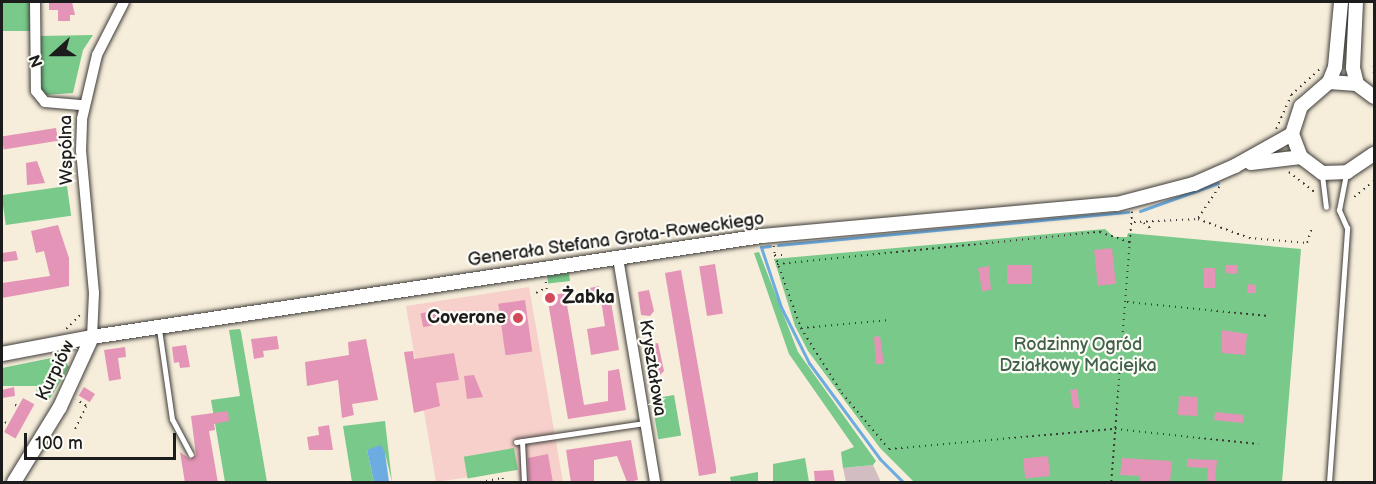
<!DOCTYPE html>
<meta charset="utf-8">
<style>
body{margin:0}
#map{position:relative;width:1376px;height:484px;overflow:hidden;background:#f6edda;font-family:"Balsamiq Sans",sans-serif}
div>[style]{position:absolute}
.built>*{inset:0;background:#f7d0cb}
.industrial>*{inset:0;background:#d2bec2}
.green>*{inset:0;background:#78c98a;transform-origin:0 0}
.water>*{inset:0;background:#6dace0}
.stream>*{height:3px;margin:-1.5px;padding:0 1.5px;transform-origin:1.5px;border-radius:1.5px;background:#6dace0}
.building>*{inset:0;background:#e494b6;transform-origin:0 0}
.path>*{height:1.5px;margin-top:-0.75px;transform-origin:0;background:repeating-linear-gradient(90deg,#3d3b38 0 1.5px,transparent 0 6px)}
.roads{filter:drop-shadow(0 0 2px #3d3b38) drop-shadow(0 0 2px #3d3b38)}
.service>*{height:5px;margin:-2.5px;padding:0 2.5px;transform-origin:2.5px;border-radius:2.5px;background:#fff}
.minor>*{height:10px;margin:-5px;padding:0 5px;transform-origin:5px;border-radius:5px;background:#fff}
.tertiary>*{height:14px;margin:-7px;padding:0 7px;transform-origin:7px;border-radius:7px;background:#fff}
.dots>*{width:16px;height:16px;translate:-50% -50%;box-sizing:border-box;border:3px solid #fdfcf7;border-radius:50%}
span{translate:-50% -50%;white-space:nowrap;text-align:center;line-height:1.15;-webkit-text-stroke:4.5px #fdfcf7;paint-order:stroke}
.street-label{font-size:18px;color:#1c1c1c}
.poi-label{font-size:18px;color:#1c1c1c;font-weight:700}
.left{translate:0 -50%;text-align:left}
.right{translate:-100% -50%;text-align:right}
.park-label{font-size:18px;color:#416148}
.frame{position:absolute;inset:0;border:3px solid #1c1c1c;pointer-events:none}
.north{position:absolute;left:24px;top:24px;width:60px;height:60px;-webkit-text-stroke:4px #fdfcf7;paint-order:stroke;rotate:249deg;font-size:16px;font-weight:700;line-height:24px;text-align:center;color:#1c1c1c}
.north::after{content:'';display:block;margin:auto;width:21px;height:27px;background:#1c1c1c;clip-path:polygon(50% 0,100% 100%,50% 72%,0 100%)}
.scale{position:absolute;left:24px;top:433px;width:152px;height:27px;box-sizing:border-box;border:3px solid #1c1c1c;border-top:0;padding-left:8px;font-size:18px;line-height:21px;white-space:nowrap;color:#1c1c1c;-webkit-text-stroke:4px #fdfcf7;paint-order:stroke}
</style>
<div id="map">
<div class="built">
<i style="clip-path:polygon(529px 287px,563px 482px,520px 482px,517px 470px,436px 482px,406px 306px)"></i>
</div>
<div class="industrial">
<i style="clip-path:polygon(873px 465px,881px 482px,846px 482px,843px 468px)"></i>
</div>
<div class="green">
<i style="left:2px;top:2px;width:29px;height:29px"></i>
<i style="clip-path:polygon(93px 35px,83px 50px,73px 93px,45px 95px,41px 91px,39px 36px)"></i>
<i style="left:67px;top:186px;width:30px;height:66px;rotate:82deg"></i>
<i style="clip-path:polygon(1105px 229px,1114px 237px,1127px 237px,1128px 233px,1301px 249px,1282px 482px,914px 482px,880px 448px,808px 351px,795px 326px,774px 259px)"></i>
<i style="clip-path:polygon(759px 252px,798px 352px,876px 461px,873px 465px,843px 468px,841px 452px,854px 447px,789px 354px,754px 253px)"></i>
<i style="left:569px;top:273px;width:8px;height:22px;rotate:83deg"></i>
<i style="clip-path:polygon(240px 329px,241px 332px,267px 482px,225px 482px,211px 400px,240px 396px,229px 330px)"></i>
<i style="clip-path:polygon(61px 356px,69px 367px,48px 402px,36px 395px,37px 386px,2px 386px,2px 368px)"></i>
<i style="left:674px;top:395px;width:41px;height:23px;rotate:80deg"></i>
<i style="clip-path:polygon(385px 421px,392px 482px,385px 453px,367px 450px,374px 482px,352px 482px,343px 426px)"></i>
<i style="left:514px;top:448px;width:22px;height:51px;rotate:80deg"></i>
<i style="clip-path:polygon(805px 458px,809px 482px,773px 482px,773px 464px)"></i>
<i style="clip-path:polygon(758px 472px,758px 482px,731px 482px,730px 477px)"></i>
</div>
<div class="water">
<i style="clip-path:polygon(381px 445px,385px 453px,389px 482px,374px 482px,367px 450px)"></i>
</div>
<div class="stream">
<i style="left:1140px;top:211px;width:83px;rotate:-19.7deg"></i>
<i style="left:778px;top:245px;width:352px;rotate:-5.4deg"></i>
<i style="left:770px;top:246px;width:9px;rotate:174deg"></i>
<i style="left:761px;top:247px;width:63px;rotate:71.6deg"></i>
<i style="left:781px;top:307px;width:63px;rotate:63.4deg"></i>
<i style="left:809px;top:363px;width:119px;rotate:53.5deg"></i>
<i style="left:880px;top:459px;width:33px;rotate:45deg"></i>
</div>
<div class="building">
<i style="clip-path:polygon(49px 2px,72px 2px,75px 15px,70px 15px,70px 21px,58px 21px,58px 10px,49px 10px)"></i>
<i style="left:56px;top:128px;width:13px;height:55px;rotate:81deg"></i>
<i style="clip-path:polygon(37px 161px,45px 183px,27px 185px,26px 163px)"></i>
<i style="clip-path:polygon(58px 225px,69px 258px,69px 286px,2px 298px,2px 283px,50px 276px,44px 251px,36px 253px,31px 231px)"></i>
<i style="left:1112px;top:248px;width:36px;height:18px;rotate:84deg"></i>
<i style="clip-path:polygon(16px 251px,18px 260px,2px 262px,2px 253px)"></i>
<i style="left:715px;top:264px;width:50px;height:16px;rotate:81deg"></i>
<i style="left:1032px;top:265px;width:19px;height:25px;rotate:90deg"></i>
<i style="clip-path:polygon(1226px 265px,1238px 265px,1237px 274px,1226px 273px)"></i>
<i style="clip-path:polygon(989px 266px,991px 290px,982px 291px,978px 268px)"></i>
<i style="left:1204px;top:268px;width:11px;height:20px"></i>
<i style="clip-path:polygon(681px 270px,716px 468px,716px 473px,699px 476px,665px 273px)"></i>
<i style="clip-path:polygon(1248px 284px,1256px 285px,1256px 293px,1247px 293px)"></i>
<i style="clip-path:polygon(599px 286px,601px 298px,610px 296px,619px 350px,591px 355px,587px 329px,605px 326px,601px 300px,588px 302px,585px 289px)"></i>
<i style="clip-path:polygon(649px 290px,654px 311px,650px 316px,641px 315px,638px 292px)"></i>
<i style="clip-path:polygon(565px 293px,584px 405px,608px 401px,608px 371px,619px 369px,626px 410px,568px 419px,547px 296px)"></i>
<i style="left:525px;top:300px;width:52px;height:27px;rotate:82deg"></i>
<i style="left:437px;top:310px;width:14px;height:17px;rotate:78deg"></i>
<i style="clip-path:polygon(1222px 330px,1247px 334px,1245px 355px,1222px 353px)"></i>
<i style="clip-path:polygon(277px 336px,279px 349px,263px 351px,264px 357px,254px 359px,251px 339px)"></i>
<i style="clip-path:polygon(880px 336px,884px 364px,876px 364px,874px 337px)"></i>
<i style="clip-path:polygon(366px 339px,378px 400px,352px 404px,354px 415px,342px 418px,338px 380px,307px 386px,305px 362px,349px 355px,348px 342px)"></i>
<i style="clip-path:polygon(658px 343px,664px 371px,660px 375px,651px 374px,648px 356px,647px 345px)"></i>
<i style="clip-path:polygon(186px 345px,190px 367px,180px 368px,179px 362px,174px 363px,172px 347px)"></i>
<i style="clip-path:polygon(125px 347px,126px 357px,118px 358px,121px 379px,109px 381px,104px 350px)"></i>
<i style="clip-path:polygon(413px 351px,414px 359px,454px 353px,459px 380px,436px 383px,440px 406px,414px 413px,404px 352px)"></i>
<i style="clip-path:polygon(474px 375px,483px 397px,467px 399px,464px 376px)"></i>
<i style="clip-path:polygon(14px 387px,15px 396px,2px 398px,2px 390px)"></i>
<i style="left:84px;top:387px;width:13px;height:10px;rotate:32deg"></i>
<i style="left:1077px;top:389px;width:19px;height:7px;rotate:81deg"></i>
<i style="left:1179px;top:396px;width:19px;height:19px;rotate:3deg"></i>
<i style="left:23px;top:398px;width:13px;height:39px;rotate:29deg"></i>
<i style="clip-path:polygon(228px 411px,229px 421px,214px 424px,215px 430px,209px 431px,218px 483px,185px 483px,180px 452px,190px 459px,196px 455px,191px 416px)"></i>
<i style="left:1215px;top:412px;width:29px;height:8px;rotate:6deg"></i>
<i style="clip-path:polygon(329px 425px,333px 450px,309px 450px,307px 437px,319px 435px,318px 427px)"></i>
<i style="clip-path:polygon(631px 440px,638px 480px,627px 482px,617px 456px,594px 460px,594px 483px,571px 483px,566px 450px)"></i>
<i style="clip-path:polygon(548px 454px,553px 483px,529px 483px,528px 458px)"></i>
<i style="left:1048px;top:456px;width:20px;height:25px;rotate:84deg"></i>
<i style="clip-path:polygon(1122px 458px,1172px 461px,1170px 483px,1140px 483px,1140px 476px,1120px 475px)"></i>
<i style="clip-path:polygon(1187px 459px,1217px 460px,1215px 483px,1207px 483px,1208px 468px,1187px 467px)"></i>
<i style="clip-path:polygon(833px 470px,835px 483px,815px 483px,814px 471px)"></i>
</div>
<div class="path">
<i style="left:1374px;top:66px;width:8px;rotate:90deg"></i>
<i style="left:1276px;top:129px;width:37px;rotate:-66deg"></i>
<i style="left:1291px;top:95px;width:42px;rotate:-42.1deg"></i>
<i style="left:1289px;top:172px;width:34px;rotate:38deg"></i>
<i style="left:1354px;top:197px;width:26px;rotate:-39deg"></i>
<i style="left:1198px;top:218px;width:40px;rotate:-56deg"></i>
<i style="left:1134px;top:222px;width:64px;rotate:-2.7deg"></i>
<i style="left:1198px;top:219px;width:54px;rotate:20.4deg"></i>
<i style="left:1249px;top:238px;width:58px;rotate:4.9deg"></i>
<i style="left:1307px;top:243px;width:17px;rotate:-73deg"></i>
<i style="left:1144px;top:223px;width:7px;rotate:45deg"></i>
<i style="left:1149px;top:228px;width:5px;rotate:-68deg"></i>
<i style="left:774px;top:246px;width:9px;rotate:84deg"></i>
<i style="left:775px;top:255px;width:11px"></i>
<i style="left:775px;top:255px;width:77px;rotate:70.4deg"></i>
<i style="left:801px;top:328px;width:89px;rotate:-5.1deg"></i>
<i style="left:777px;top:264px;width:325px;rotate:-5.7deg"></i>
<i style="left:1100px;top:232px;width:34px;rotate:19deg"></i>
<i style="left:546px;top:282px;width:14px;rotate:82deg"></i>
<i style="left:536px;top:293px;width:11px;rotate:-27deg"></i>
<i style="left:1127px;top:302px;width:142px;rotate:5.7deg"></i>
<i style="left:801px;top:328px;width:77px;rotate:57.8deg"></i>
<i style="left:842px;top:393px;width:73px;rotate:50deg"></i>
<i style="left:889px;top:449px;width:227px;rotate:-5.1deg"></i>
<i style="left:1115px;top:429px;width:144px;rotate:6deg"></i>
<i style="left:66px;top:329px;width:23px;rotate:-45deg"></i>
<i style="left:15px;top:405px;width:3px;rotate:18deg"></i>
<i style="left:5px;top:422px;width:4px;rotate:34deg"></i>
<i style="left:75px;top:429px;width:25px;rotate:-64deg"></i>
<i style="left:86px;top:406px;width:12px;rotate:-149deg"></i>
<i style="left:480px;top:482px;width:23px;rotate:-10deg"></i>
<i style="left:503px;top:478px;width:4px;rotate:90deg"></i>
<i style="left:1111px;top:482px;width:271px;rotate:-85.6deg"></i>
</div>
<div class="roads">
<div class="service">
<i style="left:1322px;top:175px;width:32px;rotate:83deg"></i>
<i style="left:159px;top:329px;width:91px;rotate:81.8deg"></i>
<i style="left:172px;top:419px;width:40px;rotate:62deg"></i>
<i style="left:522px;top:441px;width:41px;rotate:87.2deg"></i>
<i style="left:516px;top:442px;width:130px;rotate:-8.4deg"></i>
<i style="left:1329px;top:482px;width:255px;rotate:-85.9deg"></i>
<i style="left:1347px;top:228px;width:20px;rotate:-114deg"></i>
<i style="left:1339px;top:210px;width:37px;rotate:-79deg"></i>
</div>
<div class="minor">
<i style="left:35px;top:2px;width:89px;rotate:89.4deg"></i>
<i style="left:36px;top:91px;width:14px;rotate:51deg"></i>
<i style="left:45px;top:102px;width:38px;rotate:5deg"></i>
<i style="left:618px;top:258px;width:227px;rotate:80.6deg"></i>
<i style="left:92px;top:337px;width:44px;rotate:-87.4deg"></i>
<i style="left:94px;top:293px;width:143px;rotate:-95.2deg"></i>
<i style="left:81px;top:151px;width:32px;rotate:-88deg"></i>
<i style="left:82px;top:119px;width:66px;rotate:-76.8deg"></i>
<i style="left:97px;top:55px;width:59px;rotate:-63deg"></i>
</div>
<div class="tertiary">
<i style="left:1356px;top:2px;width:66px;rotate:92.6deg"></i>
<i style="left:1353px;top:68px;width:16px;rotate:76deg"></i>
<i style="left:1329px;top:82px;width:16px;rotate:-68deg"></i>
<i style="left:1335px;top:67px;width:65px;rotate:-84.7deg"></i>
<i style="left:1374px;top:97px;width:21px;rotate:-143deg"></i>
<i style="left:1357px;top:84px;width:28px;rotate:-176deg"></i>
<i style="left:1329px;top:82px;width:37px;rotate:139deg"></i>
<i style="left:1301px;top:106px;width:29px;rotate:108deg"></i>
<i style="left:1292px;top:134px;width:25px;rotate:69deg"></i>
<i style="left:1301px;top:157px;width:26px;rotate:37deg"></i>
<i style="left:1322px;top:173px;width:25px;rotate:-2deg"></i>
<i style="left:1347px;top:172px;width:32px;rotate:-34deg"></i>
<i style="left:1251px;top:163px;width:50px;rotate:-6.8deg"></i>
<i style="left:2px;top:354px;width:92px;rotate:-10.7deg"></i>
<i style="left:92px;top:337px;width:678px;rotate:-8.57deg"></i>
<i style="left:762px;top:236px;width:356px;rotate:-5.2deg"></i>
<i style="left:1117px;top:204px;width:80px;rotate:-14.6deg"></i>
<i style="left:1194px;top:184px;width:45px;rotate:-23.7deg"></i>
<i style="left:1235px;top:166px;width:65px;rotate:-29.3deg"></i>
<i style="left:14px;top:482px;width:88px;rotate:-58.5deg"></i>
<i style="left:60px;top:407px;width:77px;rotate:-65.4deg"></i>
</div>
</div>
<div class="dots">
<i style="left:550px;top:298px;background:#d1495b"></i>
<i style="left:518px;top:318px;background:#d1495b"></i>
</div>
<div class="street-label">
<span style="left:67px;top:150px;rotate:-91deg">Wspólna</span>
<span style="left:616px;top:240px;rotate:-8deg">Generała Stefana Grota-Roweckiego</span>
<span style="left:652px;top:368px;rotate:81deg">Kryształowa</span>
<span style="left:56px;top:371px;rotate:-64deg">Kurpiów</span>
</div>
<div class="poi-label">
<span class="left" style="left:562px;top:298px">Żabka</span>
<span class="right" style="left:506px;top:318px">Coverone</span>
</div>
<div class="park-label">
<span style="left:1078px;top:356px">Rodzinny Ogród<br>Działkowy Maciejka</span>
</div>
<div class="frame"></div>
<div class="north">N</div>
<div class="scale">100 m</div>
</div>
